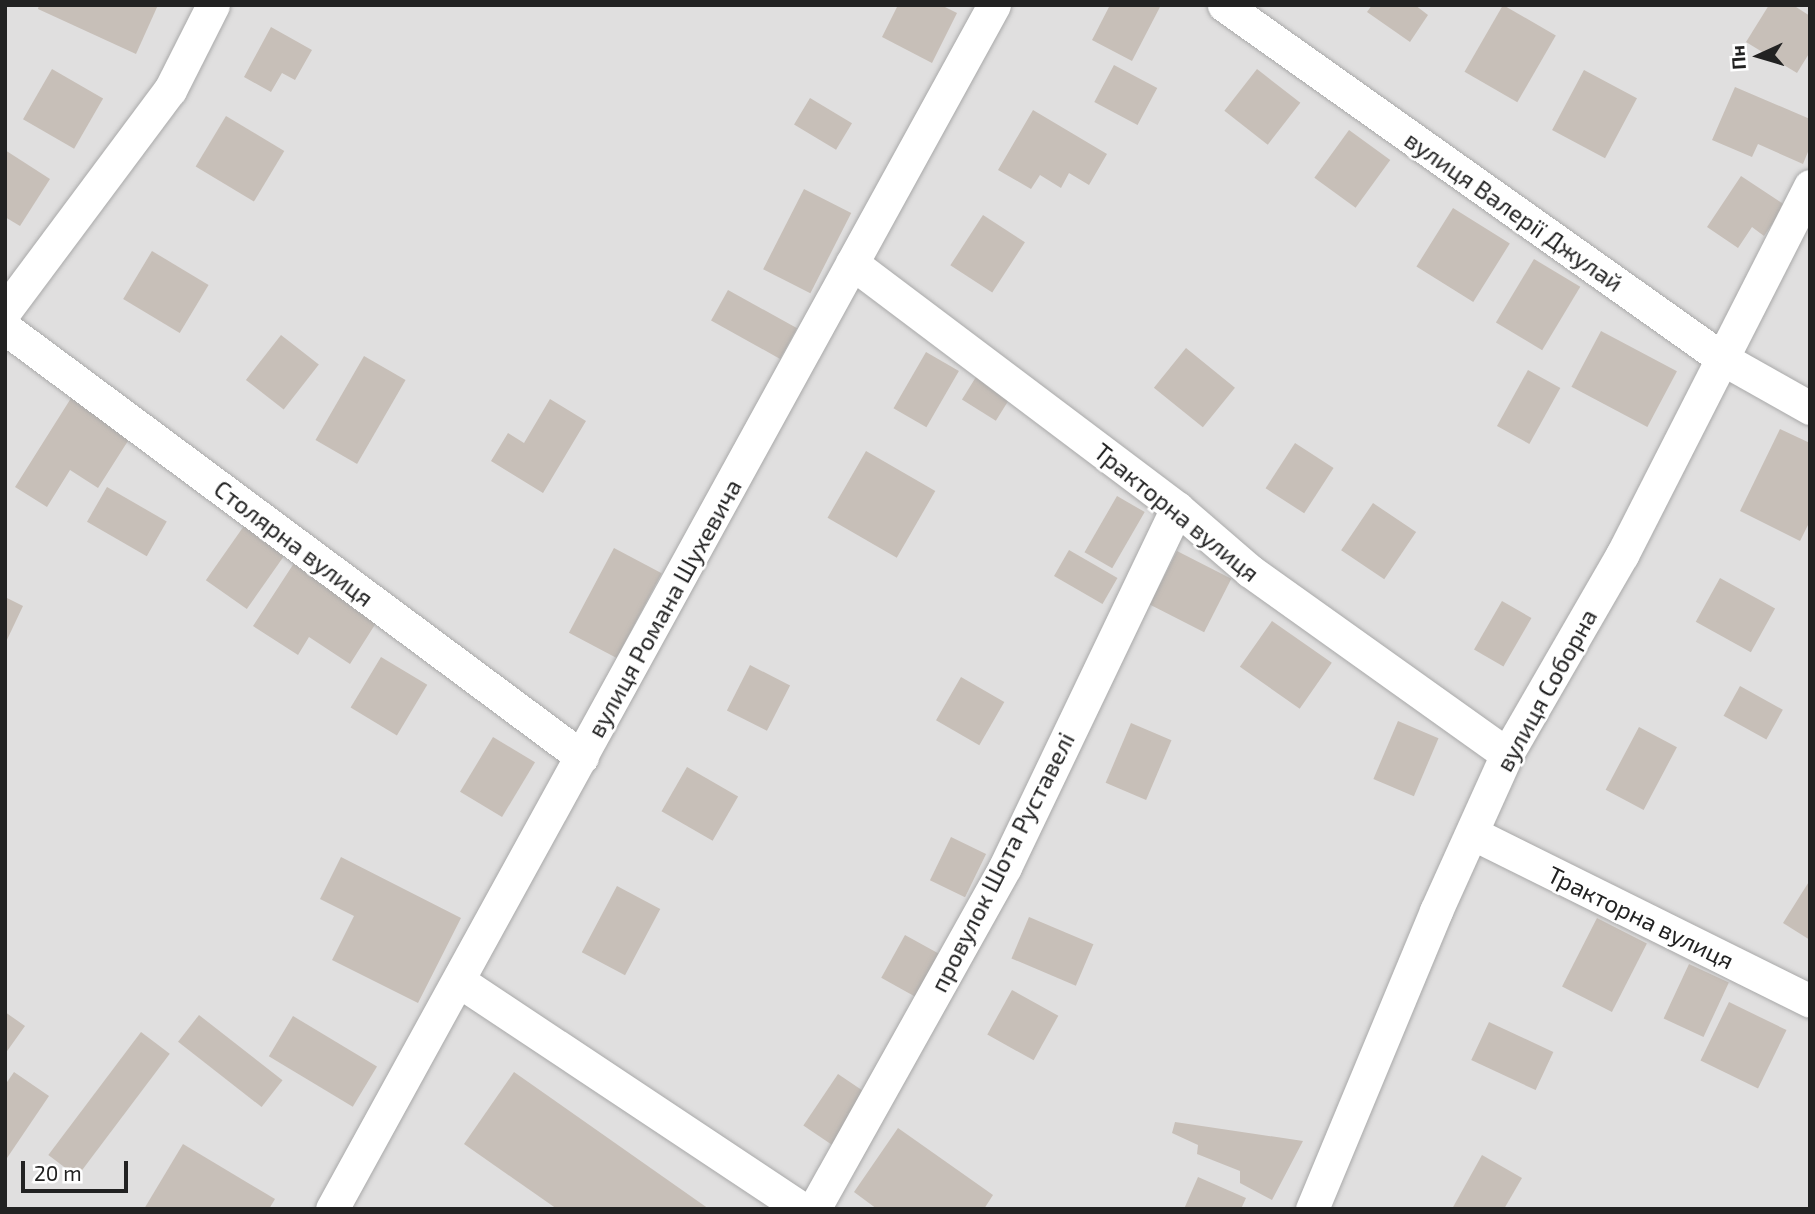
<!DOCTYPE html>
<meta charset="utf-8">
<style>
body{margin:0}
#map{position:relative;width:1815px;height:1214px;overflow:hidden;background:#f2efe9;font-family:"Exo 2",sans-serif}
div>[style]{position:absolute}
.residential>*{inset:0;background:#e0dfdf;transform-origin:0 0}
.building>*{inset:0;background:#c7bfb8;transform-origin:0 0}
.roads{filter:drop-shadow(0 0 2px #a9a9a9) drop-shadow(0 0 2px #a9a9a9)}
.minor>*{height:33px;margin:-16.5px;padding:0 16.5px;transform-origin:16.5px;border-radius:16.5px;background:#fff}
span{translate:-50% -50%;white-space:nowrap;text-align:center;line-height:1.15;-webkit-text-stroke:5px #fff;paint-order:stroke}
.street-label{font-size:24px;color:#222}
.frame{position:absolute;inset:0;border:7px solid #222;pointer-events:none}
.north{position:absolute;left:1724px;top:21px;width:70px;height:70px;-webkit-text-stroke:5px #fff;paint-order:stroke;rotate:266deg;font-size:19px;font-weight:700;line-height:28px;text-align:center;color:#222}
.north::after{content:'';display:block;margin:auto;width:24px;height:32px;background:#222;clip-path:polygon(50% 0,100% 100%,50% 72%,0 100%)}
.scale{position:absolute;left:21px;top:1161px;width:107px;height:32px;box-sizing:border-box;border:4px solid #222;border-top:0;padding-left:9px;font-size:21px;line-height:24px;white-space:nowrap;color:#222;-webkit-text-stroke:5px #fff;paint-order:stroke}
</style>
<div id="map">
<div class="residential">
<i style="left:5px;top:5px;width:1805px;height:1204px"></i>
</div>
<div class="building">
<i style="clip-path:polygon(39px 5px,158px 5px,136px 54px,38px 9px)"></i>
<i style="clip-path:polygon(898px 5px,941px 5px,957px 13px,932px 63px,882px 37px)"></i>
<i style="clip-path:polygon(1110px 5px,1161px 5px,1132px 61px,1092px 40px)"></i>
<i style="clip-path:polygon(1372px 5px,1415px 5px,1428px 15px,1410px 42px,1367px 12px)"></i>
<i style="left:1503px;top:5px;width:61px;height:77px;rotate:30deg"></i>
<i style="clip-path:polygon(1769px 5px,1793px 5px,1810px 16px,1810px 52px,1797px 73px,1746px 42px)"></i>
<i style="clip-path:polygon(271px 27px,312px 50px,295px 80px,282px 73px,271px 92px,244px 77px)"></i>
<i style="left:1114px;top:65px;width:49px;height:42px;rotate:28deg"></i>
<i style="left:52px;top:69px;width:59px;height:58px;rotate:30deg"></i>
<i style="left:1257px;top:69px;width:55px;height:53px;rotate:38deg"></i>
<i style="left:1584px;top:70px;width:60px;height:68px;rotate:28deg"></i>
<i style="clip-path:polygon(1735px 87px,1810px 119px,1810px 147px,1803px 164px,1758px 144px,1752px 157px,1712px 140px)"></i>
<i style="left:810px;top:98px;width:49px;height:31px;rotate:31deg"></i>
<i style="clip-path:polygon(1033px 110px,1107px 154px,1089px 185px,1069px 173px,1061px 188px,1040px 175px,1031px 189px,998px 170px)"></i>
<i style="left:226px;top:116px;width:68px;height:59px;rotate:31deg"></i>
<i style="left:1349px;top:130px;width:51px;height:59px;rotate:36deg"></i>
<i style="clip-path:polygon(5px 150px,50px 179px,20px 226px,5px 217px)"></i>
<i style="clip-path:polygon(1741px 176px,1785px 205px,1764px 236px,1752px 227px,1738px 248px,1707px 227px)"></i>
<i style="left:804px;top:189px;width:53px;height:90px;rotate:27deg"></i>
<i style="left:1453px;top:208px;width:67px;height:69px;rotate:32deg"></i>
<i style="left:983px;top:215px;width:50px;height:60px;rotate:33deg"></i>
<i style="left:152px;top:251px;width:66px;height:56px;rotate:31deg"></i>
<i style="left:1534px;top:259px;width:54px;height:74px;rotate:31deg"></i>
<i style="left:728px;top:290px;width:79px;height:35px;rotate:29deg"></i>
<i style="left:1601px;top:331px;width:86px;height:63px;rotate:28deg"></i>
<i style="left:281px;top:335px;width:48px;height:57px;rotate:38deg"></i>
<i style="left:1186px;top:348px;width:63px;height:51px;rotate:39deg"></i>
<i style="left:926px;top:352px;width:38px;height:65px;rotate:30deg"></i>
<i style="left:364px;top:356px;width:48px;height:97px;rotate:30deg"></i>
<i style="left:981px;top:369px;width:40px;height:36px;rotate:32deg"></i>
<i style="left:1528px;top:370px;width:37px;height:64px;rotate:29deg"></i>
<i style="clip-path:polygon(73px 395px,133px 433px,98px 488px,70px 470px,47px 507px,15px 487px)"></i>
<i style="clip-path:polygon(550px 399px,586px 421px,543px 493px,491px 461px,508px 433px,524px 443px)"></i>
<i style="clip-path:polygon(1780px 429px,1810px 443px,1810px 521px,1800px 541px,1740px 511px)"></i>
<i style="left:1295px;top:443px;width:46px;height:54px;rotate:33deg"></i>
<i style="left:866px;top:451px;width:80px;height:77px;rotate:30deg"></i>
<i style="left:107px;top:487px;width:69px;height:40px;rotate:30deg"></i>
<i style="left:1117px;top:496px;width:32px;height:65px;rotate:30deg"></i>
<i style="left:1373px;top:503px;width:52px;height:57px;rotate:34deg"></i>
<i style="left:246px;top:523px;width:50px;height:70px;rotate:35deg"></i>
<i style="left:614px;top:548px;width:54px;height:96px;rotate:28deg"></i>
<i style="left:1069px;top:550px;width:56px;height:30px;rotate:30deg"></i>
<i style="left:1177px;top:551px;width:61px;height:60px;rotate:27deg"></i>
<i style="clip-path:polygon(298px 557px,383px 612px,350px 664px,309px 637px,298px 655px,253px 626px)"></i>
<i style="left:1720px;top:578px;width:63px;height:50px;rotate:29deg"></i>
<i style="clip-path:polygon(5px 597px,23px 606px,5px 644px)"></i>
<i style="left:1502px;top:601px;width:34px;height:56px;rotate:30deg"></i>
<i style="left:1272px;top:621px;width:73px;height:56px;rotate:35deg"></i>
<i style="left:381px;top:657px;width:54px;height:59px;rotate:31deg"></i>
<i style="left:750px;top:665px;width:45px;height:51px;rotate:27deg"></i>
<i style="left:961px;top:677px;width:50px;height:50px;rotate:30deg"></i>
<i style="left:1740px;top:686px;width:49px;height:34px;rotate:29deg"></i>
<i style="left:1398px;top:721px;width:44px;height:63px;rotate:23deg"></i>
<i style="left:1131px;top:723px;width:44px;height:65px;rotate:23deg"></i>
<i style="left:1639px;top:727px;width:43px;height:71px;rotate:28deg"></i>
<i style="left:493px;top:737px;width:49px;height:64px;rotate:31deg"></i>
<i style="left:687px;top:767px;width:59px;height:51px;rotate:30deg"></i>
<i style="left:951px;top:837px;width:39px;height:48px;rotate:26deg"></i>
<i style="clip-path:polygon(341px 857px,461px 918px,418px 1003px,332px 960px,354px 916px,320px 899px)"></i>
<i style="clip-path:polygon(1810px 880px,1810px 940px,1783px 923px)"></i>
<i style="left:617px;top:886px;width:49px;height:75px;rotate:28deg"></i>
<i style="left:1029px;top:917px;width:70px;height:45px;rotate:23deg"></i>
<i style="left:1597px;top:918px;width:56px;height:77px;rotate:27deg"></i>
<i style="left:905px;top:935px;width:43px;height:49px;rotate:29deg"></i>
<i style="left:1689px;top:964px;width:44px;height:60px;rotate:25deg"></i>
<i style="left:1012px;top:990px;width:53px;height:51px;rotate:29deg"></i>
<i style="left:1729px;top:1002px;width:64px;height:65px;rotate:26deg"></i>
<i style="clip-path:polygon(5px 1012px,25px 1026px,5px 1054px)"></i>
<i style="left:199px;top:1015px;width:106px;height:34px;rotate:38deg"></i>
<i style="left:293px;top:1016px;width:98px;height:47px;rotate:31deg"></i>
<i style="left:1489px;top:1022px;width:71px;height:42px;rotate:25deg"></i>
<i style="left:141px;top:1032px;width:36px;height:154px;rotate:37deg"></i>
<i style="clip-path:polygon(14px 1072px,49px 1096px,5px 1161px,5px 1085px)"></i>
<i style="clip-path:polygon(514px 1072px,709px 1209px,557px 1209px,464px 1144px)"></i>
<i style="left:838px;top:1074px;width:42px;height:62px;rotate:34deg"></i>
<i style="clip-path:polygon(1175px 1122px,1303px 1141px,1272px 1200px,1240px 1183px,1240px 1171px,1197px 1154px,1198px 1145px,1172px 1133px)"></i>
<i style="clip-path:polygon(898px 1128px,993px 1195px,984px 1209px,877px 1209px,854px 1192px)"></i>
<i style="clip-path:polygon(183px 1144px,275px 1199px,269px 1209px,144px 1209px)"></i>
<i style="clip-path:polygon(1482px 1155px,1522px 1178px,1504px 1209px,1452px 1209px)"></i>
<i style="clip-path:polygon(1198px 1177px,1246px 1198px,1241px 1209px,1184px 1209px)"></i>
</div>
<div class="roads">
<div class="minor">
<i style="left:1224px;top:5px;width:612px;rotate:35.35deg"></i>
<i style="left:1723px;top:359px;width:100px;rotate:29.4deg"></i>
<i style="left:852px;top:263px;width:407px;rotate:37deg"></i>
<i style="left:1177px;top:508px;width:96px;rotate:40.8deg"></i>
<i style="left:1250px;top:571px;width:315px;rotate:35.5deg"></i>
<i style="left:5px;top:311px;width:276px;rotate:-53.3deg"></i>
<i style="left:170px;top:90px;width:95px;rotate:-63.2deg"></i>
<i style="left:5px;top:328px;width:719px;rotate:36.63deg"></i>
<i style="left:1472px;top:833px;width:377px;rotate:26.4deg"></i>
<i style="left:459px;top:981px;width:412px;rotate:33.6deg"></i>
<i style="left:332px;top:1209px;width:1374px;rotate:-61.2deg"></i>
<i style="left:814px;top:1209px;width:392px;rotate:-60.8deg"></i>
<i style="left:1005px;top:867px;width:398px;rotate:-64.4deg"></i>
<i style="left:1312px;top:1209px;width:323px;rotate:-67.4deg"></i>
<i style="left:1436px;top:911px;width:172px;rotate:-65.7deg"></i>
<i style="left:1507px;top:754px;width:230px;rotate:-60deg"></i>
<i style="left:1622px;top:555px;width:414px;rotate:-63deg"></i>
</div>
</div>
<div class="street-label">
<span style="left:1514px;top:211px;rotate:35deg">вулиця Валерії Джулай</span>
<span style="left:1177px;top:512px;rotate:39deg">Тракторна вулиця</span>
<span style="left:294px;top:543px;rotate:37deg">Столярна вулиця</span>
<span style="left:664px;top:608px;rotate:-61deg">вулиця Романа Шухевича</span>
<span style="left:1546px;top:690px;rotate:-61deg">вулиця Соборна</span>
<span style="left:1002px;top:862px;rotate:-63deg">провулок Шота Руставелі</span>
<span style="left:1641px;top:917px;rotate:26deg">Тракторна вулиця</span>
</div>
<div class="frame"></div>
<div class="north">Пн</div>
<div class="scale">20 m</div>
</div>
